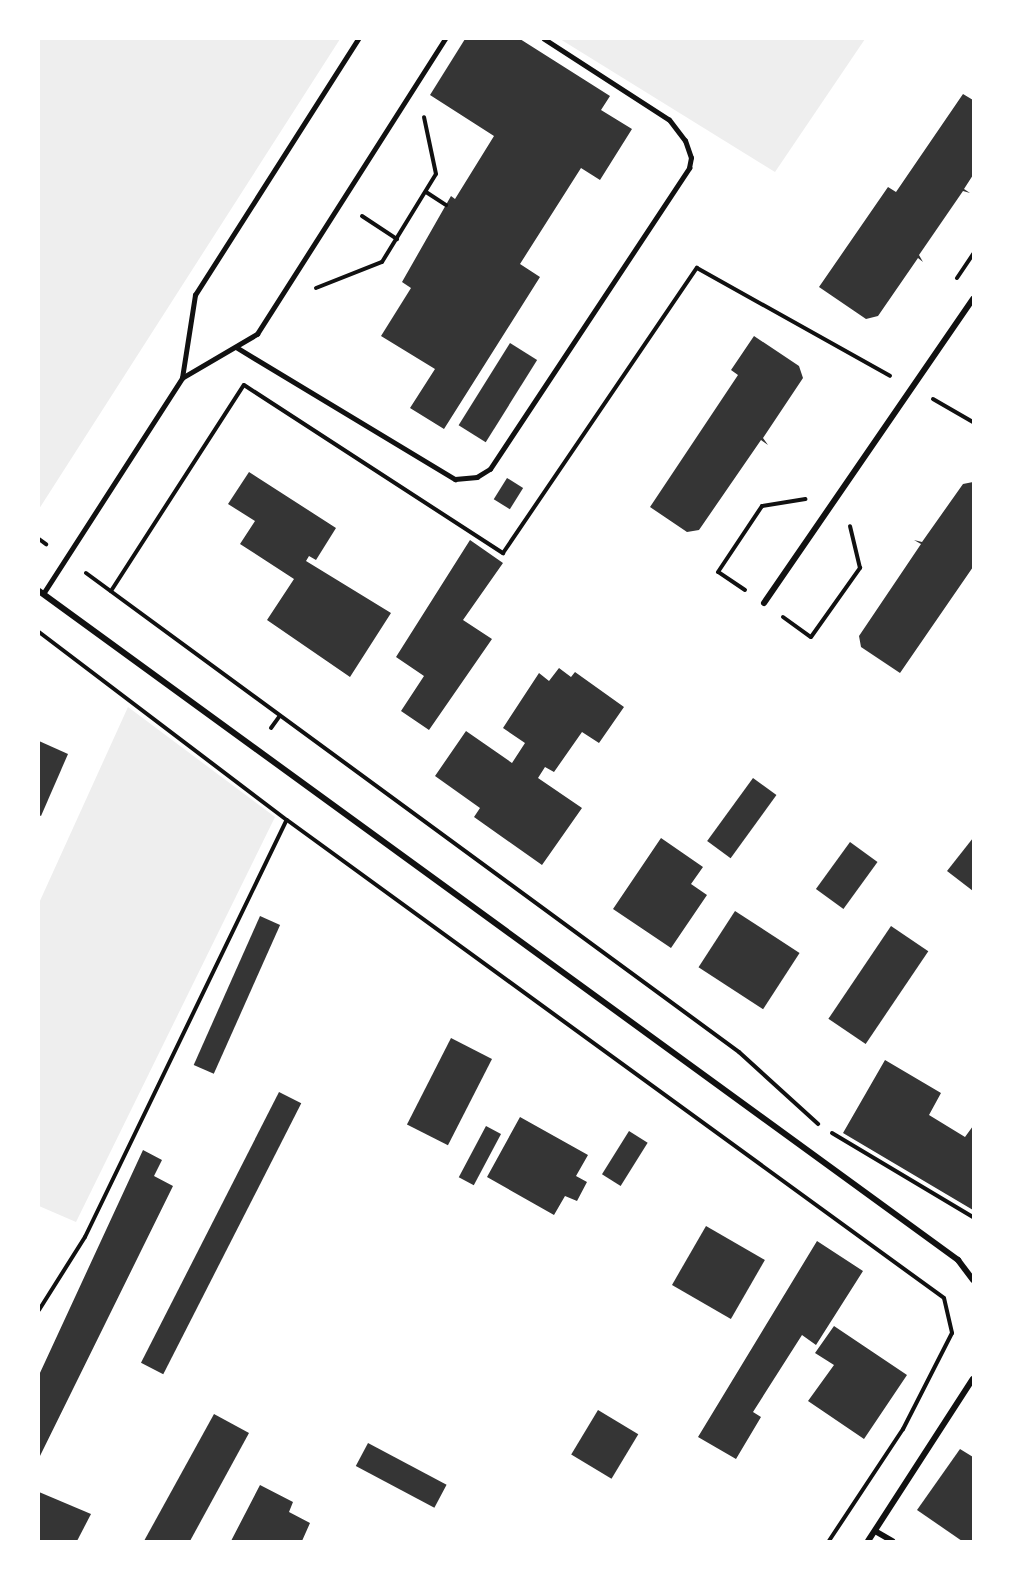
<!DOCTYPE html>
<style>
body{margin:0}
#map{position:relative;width:1012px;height:1580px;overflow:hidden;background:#fff;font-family:Karla,sans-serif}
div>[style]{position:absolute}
.green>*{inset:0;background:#eee}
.building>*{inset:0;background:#353535;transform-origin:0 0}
.path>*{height:4px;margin:-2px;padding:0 2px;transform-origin:2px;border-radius:2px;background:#111}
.service>*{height:4.5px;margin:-2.25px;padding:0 2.25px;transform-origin:2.25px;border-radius:2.25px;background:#111}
.minor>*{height:6px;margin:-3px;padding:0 3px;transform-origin:3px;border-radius:3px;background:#111}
span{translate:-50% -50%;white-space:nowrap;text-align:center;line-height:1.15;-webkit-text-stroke:6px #fff;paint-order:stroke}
.frame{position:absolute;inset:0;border:40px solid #fff;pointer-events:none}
</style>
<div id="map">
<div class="green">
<i style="clip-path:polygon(39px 39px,340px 39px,39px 509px)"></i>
<i style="clip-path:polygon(560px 39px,865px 39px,775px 172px)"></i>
<i style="clip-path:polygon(128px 707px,275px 817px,76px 1222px,39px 1206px,39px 903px)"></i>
</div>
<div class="building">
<i style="clip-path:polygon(465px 39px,520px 39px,610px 96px,601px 110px,632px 129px,600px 180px,581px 168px,520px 264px,540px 277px,444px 429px,410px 408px,435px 369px,381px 336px,411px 288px,402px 282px,451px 196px,455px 199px,494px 136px,430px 95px)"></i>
<i style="clip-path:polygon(963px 94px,973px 100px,973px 175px,964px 189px,970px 193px,963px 191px,919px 255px,923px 262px,918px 258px,878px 316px,866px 319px,819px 287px,888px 187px,896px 192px)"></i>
<i style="clip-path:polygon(754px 336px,799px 366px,803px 378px,763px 438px,768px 445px,761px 440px,699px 530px,687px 532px,650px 507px,738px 375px,731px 370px)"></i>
<i style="left:510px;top:343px;width:32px;height:97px;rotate:32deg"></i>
<i style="clip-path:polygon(249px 472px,336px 528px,316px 560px,309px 556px,306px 561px,391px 613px,350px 677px,267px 620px,294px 579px,240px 544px,255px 521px,228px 504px)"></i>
<i style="left:507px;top:478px;width:19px;height:25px;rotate:32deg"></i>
<i style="clip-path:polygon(973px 482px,973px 567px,900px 673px,861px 647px,859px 636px,921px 544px,914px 540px,922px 542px,963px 484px)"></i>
<i style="clip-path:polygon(470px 540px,503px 563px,463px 620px,492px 639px,429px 730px,401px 711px,424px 676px,396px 657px)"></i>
<i style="clip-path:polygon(559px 668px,571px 677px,575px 672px,624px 707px,599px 743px,582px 732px,554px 772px,545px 767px,538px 778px,582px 808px,542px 865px,474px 817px,480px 808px,435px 776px,466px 731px,512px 763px,525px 743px,503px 728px,539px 673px,549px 681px)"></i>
<i style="clip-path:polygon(39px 741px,68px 754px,41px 816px,39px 815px)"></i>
<i style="left:753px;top:778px;width:29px;height:78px;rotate:36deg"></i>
<i style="clip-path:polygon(661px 838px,703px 867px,691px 884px,707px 895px,671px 948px,613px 909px)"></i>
<i style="clip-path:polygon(973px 838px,973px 891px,947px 871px)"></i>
<i style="left:850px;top:842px;width:34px;height:58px;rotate:36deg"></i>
<i style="left:735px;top:911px;width:77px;height:67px;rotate:33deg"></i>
<i style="left:260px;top:916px;width:22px;height:163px;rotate:24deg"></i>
<i style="left:891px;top:926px;width:45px;height:112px;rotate:34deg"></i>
<i style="left:451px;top:1038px;width:46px;height:97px;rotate:27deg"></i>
<i style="clip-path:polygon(885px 1060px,941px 1093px,929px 1115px,965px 1137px,973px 1126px,973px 1210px,843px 1133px)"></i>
<i style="left:279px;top:1092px;width:25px;height:304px;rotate:27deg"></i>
<i style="clip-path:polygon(520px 1117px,588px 1155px,576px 1176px,587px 1182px,577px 1201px,565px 1196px,554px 1215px,487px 1177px)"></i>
<i style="left:486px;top:1126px;width:17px;height:58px;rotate:28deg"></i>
<i style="left:629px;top:1131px;width:22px;height:51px;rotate:32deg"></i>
<i style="clip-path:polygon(143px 1150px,162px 1160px,154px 1176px,173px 1186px,39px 1458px,39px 1375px)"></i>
<i style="left:706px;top:1226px;width:68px;height:68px;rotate:30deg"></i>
<i style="clip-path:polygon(817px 1241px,863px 1271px,816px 1345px,802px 1335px,753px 1412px,761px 1417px,736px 1459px,698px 1437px)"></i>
<i style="clip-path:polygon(834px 1326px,907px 1375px,864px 1439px,808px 1401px,834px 1365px,815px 1353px)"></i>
<i style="left:598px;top:1410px;width:47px;height:52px;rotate:31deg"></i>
<i style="clip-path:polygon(214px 1414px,249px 1433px,190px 1541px,144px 1541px)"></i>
<i style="left:368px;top:1443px;width:89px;height:26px;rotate:28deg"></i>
<i style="clip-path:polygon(960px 1449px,973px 1457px,973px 1541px,962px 1541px,917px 1510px)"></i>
<i style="clip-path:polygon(260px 1485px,293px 1502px,289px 1512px,310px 1523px,302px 1541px,231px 1541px)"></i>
<i style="clip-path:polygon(39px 1492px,91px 1514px,77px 1541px,39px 1541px)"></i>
</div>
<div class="path">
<i style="left:426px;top:192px;width:24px;rotate:33deg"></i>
<i style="left:362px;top:216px;width:42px;rotate:33.3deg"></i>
<i style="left:957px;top:278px;width:29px;rotate:-56deg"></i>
<i style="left:316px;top:288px;width:71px;rotate:-21.5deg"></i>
<i style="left:382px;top:262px;width:103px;rotate:-58.5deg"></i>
<i style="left:436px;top:174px;width:58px;rotate:-101.9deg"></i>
<i style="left:933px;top:399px;width:46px;rotate:29.9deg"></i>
<i style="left:39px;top:539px;width:9px;rotate:36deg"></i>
<i style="left:86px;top:573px;width:810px;rotate:36.26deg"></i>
<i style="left:739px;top:1052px;width:107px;rotate:42.3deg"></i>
<i style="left:745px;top:590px;width:32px;rotate:-146deg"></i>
<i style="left:718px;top:572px;width:79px;rotate:-56.3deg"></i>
<i style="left:762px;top:506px;width:44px;rotate:-9.2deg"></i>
<i style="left:111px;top:591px;width:245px;rotate:-57.2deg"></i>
<i style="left:244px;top:385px;width:309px;rotate:33deg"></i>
<i style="left:503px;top:553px;width:345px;rotate:-55.8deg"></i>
<i style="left:697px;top:268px;width:221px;rotate:29.2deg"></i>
<i style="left:783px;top:617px;width:34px;rotate:36deg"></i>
<i style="left:811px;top:637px;width:85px;rotate:-54.6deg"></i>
<i style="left:860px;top:568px;width:43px;rotate:-103.4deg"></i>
<i style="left:39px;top:632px;width:311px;rotate:37.2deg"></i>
<i style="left:287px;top:820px;width:812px;rotate:36.04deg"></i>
<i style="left:944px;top:1298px;width:36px;rotate:77deg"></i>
<i style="left:952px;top:1333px;width:108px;rotate:117deg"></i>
<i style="left:903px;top:1429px;width:134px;rotate:123.5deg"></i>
<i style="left:271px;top:728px;width:14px;rotate:-54deg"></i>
<i style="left:832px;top:1133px;width:164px;rotate:30.8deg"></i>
<i style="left:39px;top:1310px;width:86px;rotate:-57.8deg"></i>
<i style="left:85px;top:1237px;width:463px;rotate:-64.2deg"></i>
</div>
<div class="service">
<i style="left:236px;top:347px;width:256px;rotate:31.1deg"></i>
<i style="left:455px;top:479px;width:22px;rotate:-5deg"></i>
<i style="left:477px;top:477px;width:15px;rotate:-32deg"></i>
<i style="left:490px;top:469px;width:361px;rotate:-56.5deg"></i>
<i style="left:689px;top:168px;width:10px;rotate:-79deg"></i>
<i style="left:691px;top:158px;width:18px;rotate:-109deg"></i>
<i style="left:685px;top:141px;width:26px;rotate:-127deg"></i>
<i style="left:669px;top:120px;width:149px;rotate:-147.1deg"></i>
<i style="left:182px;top:378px;width:87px;rotate:-30.4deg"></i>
<i style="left:257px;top:334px;width:350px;rotate:-57.5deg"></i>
<i style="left:43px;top:594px;width:257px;rotate:-57.2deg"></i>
<i style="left:182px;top:378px;width:84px;rotate:-81.1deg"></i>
<i style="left:195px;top:295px;width:303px;rotate:-57.5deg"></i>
</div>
<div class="minor">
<i style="left:39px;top:591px;width:1137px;rotate:36.05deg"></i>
<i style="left:958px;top:1260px;width:25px;rotate:53deg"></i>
<i style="left:764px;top:603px;width:369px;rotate:-55.5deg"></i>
<i style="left:875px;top:1531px;width:20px;rotate:30deg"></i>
<i style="left:868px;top:1541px;width:193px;rotate:-57.1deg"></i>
</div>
<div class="frame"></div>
</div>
